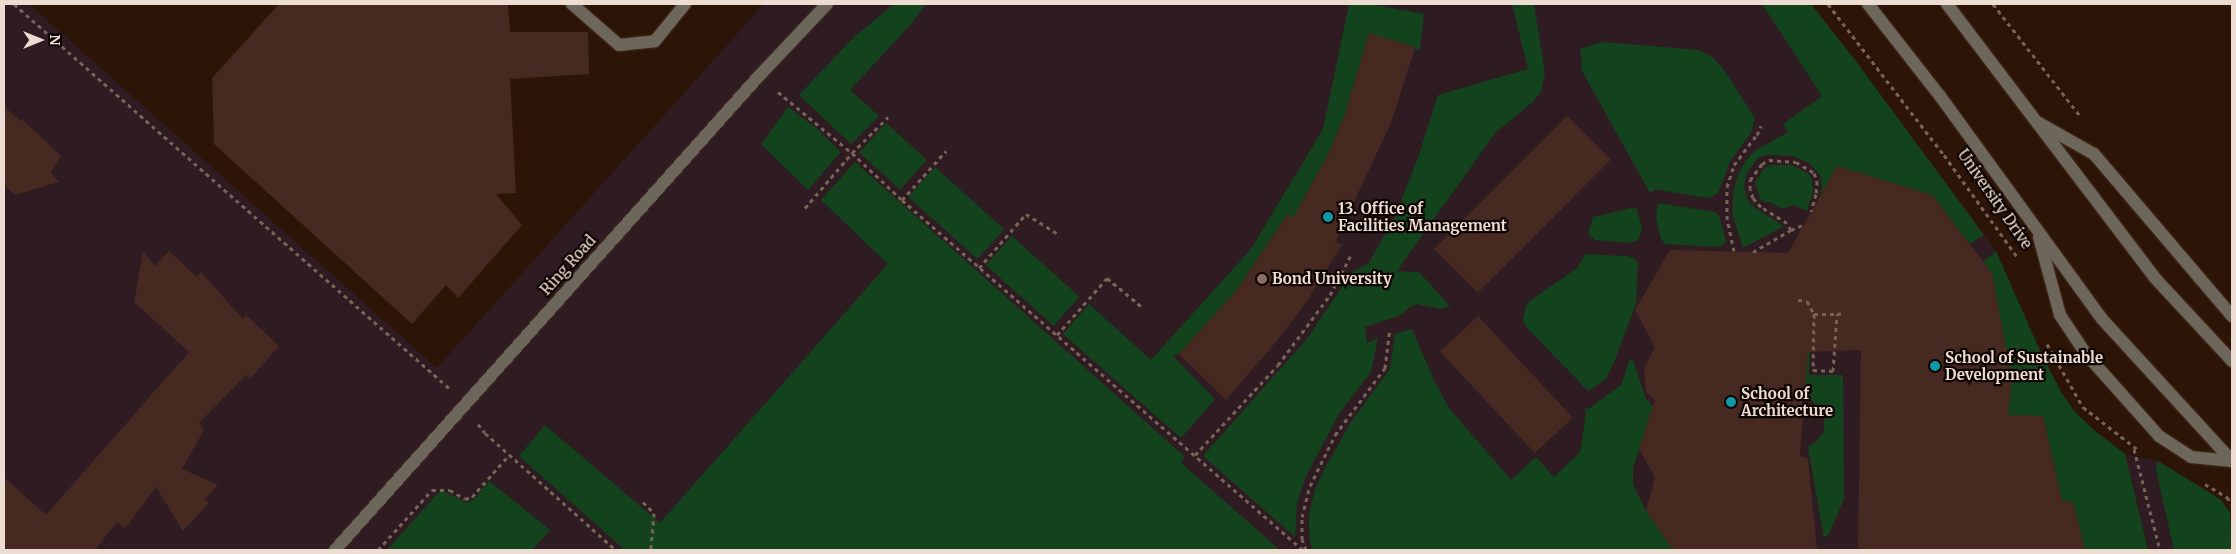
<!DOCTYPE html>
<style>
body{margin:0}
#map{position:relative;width:2236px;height:554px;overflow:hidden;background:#2c1406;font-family:Merriweather,serif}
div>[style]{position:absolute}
.education>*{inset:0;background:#2e1c22}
.green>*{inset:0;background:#12431c;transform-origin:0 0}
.building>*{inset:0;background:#462921;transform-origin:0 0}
.path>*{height:3px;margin-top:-1.5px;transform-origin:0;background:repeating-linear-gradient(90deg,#786357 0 4px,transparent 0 8px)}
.roads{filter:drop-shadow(0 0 1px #473023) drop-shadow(0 0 1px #473023)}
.minor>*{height:12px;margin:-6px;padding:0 6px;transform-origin:6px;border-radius:6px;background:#6d665a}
.dots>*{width:14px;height:14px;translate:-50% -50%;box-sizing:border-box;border:2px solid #0d0401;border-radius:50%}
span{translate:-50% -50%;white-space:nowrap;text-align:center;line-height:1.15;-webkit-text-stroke:4.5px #0d0401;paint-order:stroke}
.street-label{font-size:15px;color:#eddcd2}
.poi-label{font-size:15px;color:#eddcd2;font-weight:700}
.left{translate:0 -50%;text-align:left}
.frame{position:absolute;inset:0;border:5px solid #eddcd2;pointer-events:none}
.north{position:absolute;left:15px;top:15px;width:50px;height:50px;-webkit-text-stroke:4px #0d0401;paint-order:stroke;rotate:90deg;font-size:14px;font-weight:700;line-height:20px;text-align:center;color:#eddcd2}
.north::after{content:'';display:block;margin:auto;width:18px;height:22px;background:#eddcd2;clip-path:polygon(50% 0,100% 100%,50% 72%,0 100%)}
</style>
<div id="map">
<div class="education">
<i style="clip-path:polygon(4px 4px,29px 4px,437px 368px,764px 4px,1811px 4px,1855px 60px,1996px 251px,2041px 353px,2061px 392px,2075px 412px,2095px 431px,2125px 454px,2158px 461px,2214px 494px,2230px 512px,2232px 550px,4px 550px)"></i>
</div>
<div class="green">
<i style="clip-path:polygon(894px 4px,926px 4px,912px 23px,850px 90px,879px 116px,851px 144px,799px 95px,854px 37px)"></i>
<i style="clip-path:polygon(1349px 4px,1370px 4px,1424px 14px,1420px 50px,1369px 33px,1345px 114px,1329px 153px,1301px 203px,1305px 226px,1287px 215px,1236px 291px,1179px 354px,1173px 356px,1215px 399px,1181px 438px,1063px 334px,1089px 304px,1151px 360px,1251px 249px,1323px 129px)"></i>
<i style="clip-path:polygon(1512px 4px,1534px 4px,1545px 73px,1541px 92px,1533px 102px,1495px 133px,1397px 271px,1419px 272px,1450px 306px,1440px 309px,1417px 304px,1405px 310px,1404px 314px,1365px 327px,1367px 343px,1378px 338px,1371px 372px,1339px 414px,1306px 476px,1297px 503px,1295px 537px,1203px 456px,1306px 340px,1352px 272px,1368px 264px,1393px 221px,1418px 158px,1438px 95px,1528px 69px)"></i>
<i style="clip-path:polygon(1762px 4px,1811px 4px,1855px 60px,1984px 235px,1970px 244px,1932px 195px,1837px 166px,1820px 196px,1822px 187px,1820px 175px,1809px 163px,1793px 156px,1768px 155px,1759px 157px,1747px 173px,1744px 186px,1747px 199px,1755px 208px,1784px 226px,1743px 248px,1733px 216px,1733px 193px,1738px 175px,1746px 160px,1756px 150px,1788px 132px,1783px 124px,1822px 96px)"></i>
<i style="clip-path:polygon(1602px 42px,1699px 50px,1711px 56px,1722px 67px,1755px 118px,1751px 133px,1731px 160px,1718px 193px,1709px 198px,1660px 190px,1654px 190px,1650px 193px,1582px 71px,1580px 49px)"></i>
<i style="clip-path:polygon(788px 107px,815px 127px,841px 152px,808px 190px,761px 144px)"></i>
<i style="left:886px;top:123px;width:55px;height:40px;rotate:42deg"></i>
<i style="clip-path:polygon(855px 162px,1185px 457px,1181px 463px,1280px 550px,625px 550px,519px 456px,545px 425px,660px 523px,888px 264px,821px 200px)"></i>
<i style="clip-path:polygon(1770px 165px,1791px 165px,1809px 174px,1812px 180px,1813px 192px,1807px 211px,1793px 205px,1782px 209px,1768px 201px,1766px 203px,1760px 199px,1755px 182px,1765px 168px)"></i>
<i style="left:935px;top:167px;width:93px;height:40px;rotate:42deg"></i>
<i style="clip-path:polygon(1658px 203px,1715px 212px,1719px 216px,1726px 241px,1723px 245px,1717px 247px,1665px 244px,1661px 239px,1656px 218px)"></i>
<i style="clip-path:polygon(1636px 207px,1642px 227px,1640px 237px,1637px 241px,1630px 243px,1595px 240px,1588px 234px,1593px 217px)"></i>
<i style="left:1012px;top:236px;width:91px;height:39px;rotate:42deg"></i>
<i style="clip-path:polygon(1996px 251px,2041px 353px,2061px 392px,2075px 412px,2095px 431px,2125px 454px,2148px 550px,2085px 550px,2073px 503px,2062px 501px,2043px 416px,2008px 415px,2012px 380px,1983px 261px)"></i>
<i style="clip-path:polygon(1586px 254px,1627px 256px,1634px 258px,1638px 263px,1636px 304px,1614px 362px,1606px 379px,1588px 391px,1532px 333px,1524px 324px,1523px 318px,1527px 303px,1577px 268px)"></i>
<i style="clip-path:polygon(1806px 305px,1810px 339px,1809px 375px,1843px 375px,1844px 499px,1829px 534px,1824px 538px,1808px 447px,1815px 443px,1824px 432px,1824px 418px,1818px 406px,1811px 400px,1804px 399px)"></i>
<i style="clip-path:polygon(1412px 329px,1434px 380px,1449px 408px,1511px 480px,1536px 457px,1554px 477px,1580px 452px,1586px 413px,1584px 408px,1588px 409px,1621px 385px,1630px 359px,1633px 360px,1646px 399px,1653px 406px,1633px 468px,1633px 484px,1646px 511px,1671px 540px,1672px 550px,1312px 550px,1309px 533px,1309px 514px,1315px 490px,1326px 466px,1351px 422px,1390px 369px,1395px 334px)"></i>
<i style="clip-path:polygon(2158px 461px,2221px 500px,2230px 512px,2232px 550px,2174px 550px,2156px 470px)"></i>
<i style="clip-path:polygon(489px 481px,550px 530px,532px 550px,387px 550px,439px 492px,445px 492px,467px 503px,473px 500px)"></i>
</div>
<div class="building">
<i style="clip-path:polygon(279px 4px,508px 4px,510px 32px,588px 32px,589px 74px,510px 79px,516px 193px,496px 194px,522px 225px,458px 298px,446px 285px,412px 324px,214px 144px,212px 78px)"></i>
<i style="clip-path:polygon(1369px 33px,1415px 47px,1391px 123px,1335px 242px,1342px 245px,1307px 301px,1276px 342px,1226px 400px,1179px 354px,1236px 291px,1288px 214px,1293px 218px,1329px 153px,1345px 114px)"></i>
<i style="clip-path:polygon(4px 106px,20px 121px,22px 119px,61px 156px,51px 173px,59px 182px,15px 195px,4px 185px)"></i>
<i style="left:1567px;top:116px;width:62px;height:188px;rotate:45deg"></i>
<i style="clip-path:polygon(1837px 166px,1932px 195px,1992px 273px,2012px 380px,2008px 415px,2043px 416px,2062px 501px,2073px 502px,2085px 550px,1858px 550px,1861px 350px,1808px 352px,1800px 456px,1808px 459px,1817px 550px,1673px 550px,1646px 511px,1655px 477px,1639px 449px,1655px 400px,1646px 392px,1644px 368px,1655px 347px,1635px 310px,1670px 250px,1788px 253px)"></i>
<i style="clip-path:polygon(169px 251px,197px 277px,201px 272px,243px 319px,246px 315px,279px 346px,251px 378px,246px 375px,199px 423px,204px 430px,182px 469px,218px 485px,205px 499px,209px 503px,183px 531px,156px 487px,125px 529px,117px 522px,95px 550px,4px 550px,4px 477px,46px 515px,189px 352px,134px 302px,143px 252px,155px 266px)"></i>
<i style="left:1478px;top:316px;width:139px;height:52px;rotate:47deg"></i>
</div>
<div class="path">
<i style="left:14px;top:4px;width:580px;rotate:41.44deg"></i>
<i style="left:1828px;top:4px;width:190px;rotate:52.5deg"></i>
<i style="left:1944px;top:155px;width:127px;rotate:54.3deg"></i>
<i style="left:1993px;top:4px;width:143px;rotate:52.1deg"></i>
<i style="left:778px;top:92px;width:96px;rotate:39.5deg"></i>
<i style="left:852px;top:153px;width:69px;rotate:43.2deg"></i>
<i style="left:902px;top:200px;width:532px;rotate:41.12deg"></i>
<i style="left:902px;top:200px;width:66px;rotate:-48.1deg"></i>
<i style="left:805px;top:208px;width:72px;rotate:-49.5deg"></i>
<i style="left:852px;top:153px;width:51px;rotate:-45deg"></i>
<i style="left:1791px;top:230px;width:13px;rotate:-23deg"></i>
<i style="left:1734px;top:251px;width:33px;rotate:-102deg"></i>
<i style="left:1727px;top:219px;width:32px;rotate:-90deg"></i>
<i style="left:1727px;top:187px;width:23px;rotate:-72deg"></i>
<i style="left:1734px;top:165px;width:38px;rotate:-53deg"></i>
<i style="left:1757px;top:135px;width:10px;rotate:-66deg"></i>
<i style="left:1753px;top:252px;width:44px;rotate:-30.1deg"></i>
<i style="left:1791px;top:230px;width:8px;rotate:-120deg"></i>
<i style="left:1787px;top:223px;width:31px;rotate:-148deg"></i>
<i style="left:1761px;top:207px;width:12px;rotate:-132deg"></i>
<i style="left:1753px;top:198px;width:9px;rotate:-108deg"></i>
<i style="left:1750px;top:189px;width:9px;rotate:-90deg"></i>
<i style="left:1750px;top:180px;width:20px;rotate:-53deg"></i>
<i style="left:1762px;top:164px;width:8px;rotate:-30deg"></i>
<i style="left:1769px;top:160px;width:27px;rotate:4deg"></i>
<i style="left:1796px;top:162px;width:21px;rotate:31deg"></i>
<i style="left:1814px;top:173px;width:9px;rotate:69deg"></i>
<i style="left:1817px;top:181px;width:13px;rotate:94deg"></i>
<i style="left:1816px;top:194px;width:18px;rotate:106deg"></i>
<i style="left:979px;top:268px;width:72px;rotate:-49deg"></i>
<i style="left:1026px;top:214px;width:36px;rotate:32deg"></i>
<i style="left:1798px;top:300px;width:9px;rotate:6deg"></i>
<i style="left:1807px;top:301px;width:15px;rotate:62deg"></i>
<i style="left:1814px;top:314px;width:56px;rotate:91deg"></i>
<i style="left:1813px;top:370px;width:20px;rotate:3deg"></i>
<i style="left:1833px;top:371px;width:57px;rotate:-86deg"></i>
<i style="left:1837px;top:314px;width:7px;rotate:-8deg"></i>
<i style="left:1814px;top:314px;width:23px"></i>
<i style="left:1057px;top:335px;width:76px;rotate:-48.7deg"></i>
<i style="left:1107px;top:278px;width:44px;rotate:39.5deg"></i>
<i style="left:2047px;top:344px;width:73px;rotate:60.3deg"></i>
<i style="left:2083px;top:407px;width:68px;rotate:37.9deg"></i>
<i style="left:478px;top:424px;width:11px;rotate:52deg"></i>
<i style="left:485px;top:433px;width:176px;rotate:41.8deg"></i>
<i style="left:2134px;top:449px;width:104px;rotate:75.6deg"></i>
<i style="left:1195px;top:455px;width:122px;rotate:-47.3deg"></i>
<i style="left:1278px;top:365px;width:87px;rotate:-53.4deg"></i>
<i style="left:1330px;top:295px;width:45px;rotate:-62.3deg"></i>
<i style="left:2205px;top:484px;width:26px;rotate:31deg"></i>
<i style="left:2227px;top:497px;width:9px;rotate:58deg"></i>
<i style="left:643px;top:502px;width:16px;rotate:45deg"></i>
<i style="left:654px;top:513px;width:37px;rotate:95deg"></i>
<i style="left:378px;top:550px;width:81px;rotate:-48deg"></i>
<i style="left:432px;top:490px;width:18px"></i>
<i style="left:450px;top:490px;width:17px;rotate:31deg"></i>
<i style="left:465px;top:499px;width:7px;rotate:-16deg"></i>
<i style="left:472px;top:497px;width:56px;rotate:-48.6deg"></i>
<i style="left:1306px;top:550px;width:12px;rotate:-110deg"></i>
<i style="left:1302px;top:539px;width:22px;rotate:-90deg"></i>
<i style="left:1302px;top:517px;width:32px;rotate:-76deg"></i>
<i style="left:1310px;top:486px;width:57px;rotate:-63.9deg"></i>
<i style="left:1335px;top:435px;width:84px;rotate:-53.3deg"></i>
<i style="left:1385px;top:368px;width:38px;rotate:-83deg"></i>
</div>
<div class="roads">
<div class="minor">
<i style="left:572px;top:4px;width:62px;rotate:41.1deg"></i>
<i style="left:619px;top:45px;width:36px;rotate:-6deg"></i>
<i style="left:655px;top:41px;width:48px;rotate:-51deg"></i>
<i style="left:1868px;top:4px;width:117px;rotate:52deg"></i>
<i style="left:1940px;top:96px;width:276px;rotate:54deg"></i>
<i style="left:2102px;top:319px;width:193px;rotate:47.5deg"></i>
<i style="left:1947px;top:4px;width:343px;rotate:52.8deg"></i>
<i style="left:2154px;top:277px;width:115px;rotate:47.1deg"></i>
<i style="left:2039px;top:123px;width:63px;rotate:29.4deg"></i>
<i style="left:2094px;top:154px;width:213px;rotate:49.6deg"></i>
<i style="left:2039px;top:237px;width:81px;rotate:74.9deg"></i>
<i style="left:2060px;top:315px;width:47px;rotate:56.3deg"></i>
<i style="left:2086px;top:354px;width:110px;rotate:48.3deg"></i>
<i style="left:2159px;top:436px;width:38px;rotate:33deg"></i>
<i style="left:2191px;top:457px;width:41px;rotate:5.6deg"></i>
<i style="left:335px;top:550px;width:636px;rotate:-48.19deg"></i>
<i style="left:759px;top:76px;width:99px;rotate:-46.6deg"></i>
</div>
</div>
<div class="dots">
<i style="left:1328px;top:217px;background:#0f9aa8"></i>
<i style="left:1262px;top:279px;background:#8d6e63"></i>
<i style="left:1935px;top:366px;background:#0f9aa8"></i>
<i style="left:1731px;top:402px;background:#0f9aa8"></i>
</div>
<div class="street-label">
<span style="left:1995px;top:199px;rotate:55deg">University Drive</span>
<span style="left:568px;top:265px;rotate:-48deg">Ring Road</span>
</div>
<div class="poi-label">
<span class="left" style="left:1338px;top:217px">13. Office of<br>Facilities Management</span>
<span class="left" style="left:1272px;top:279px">Bond University</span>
<span class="left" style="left:1945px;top:366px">School of Sustainable<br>Development</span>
<span class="left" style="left:1741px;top:402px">School of<br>Architecture</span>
</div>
<div class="frame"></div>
<div class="north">N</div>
</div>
